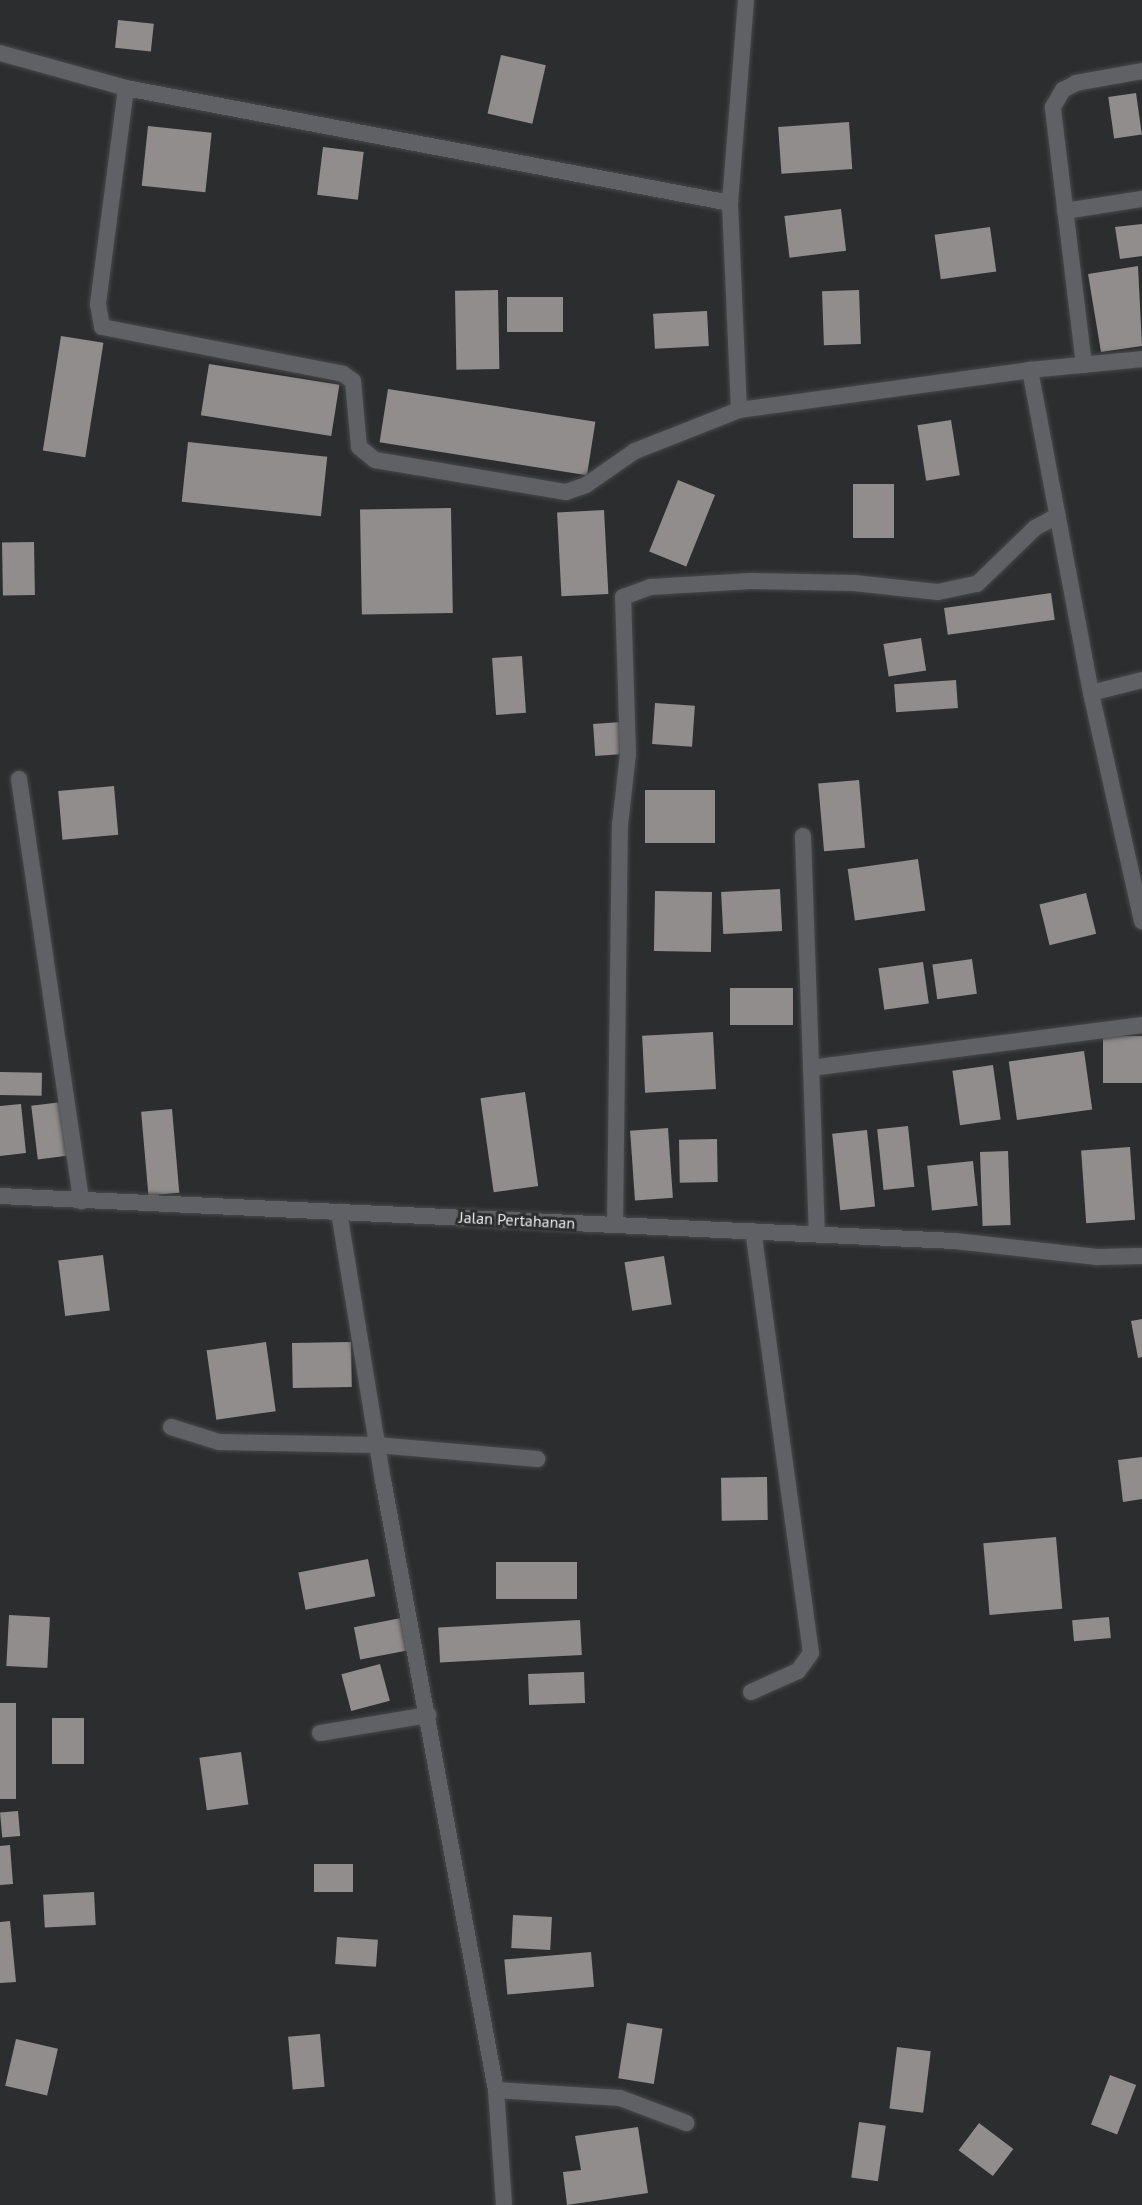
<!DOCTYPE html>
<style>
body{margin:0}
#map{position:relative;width:1142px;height:2205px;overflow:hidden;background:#2c2d2f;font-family:"PT Sans",sans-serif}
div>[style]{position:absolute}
.building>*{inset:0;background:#918d8c;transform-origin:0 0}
.roads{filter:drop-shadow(0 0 2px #47484a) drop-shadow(0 0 2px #47484a)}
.minor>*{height:16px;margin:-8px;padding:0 8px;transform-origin:8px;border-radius:8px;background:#606164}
span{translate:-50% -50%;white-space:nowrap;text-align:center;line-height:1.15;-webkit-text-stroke:6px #2c2d2f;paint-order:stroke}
.street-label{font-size:16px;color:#eaebed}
</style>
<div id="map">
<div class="building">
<i style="left:118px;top:20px;width:36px;height:28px;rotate:6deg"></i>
<i style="left:501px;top:55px;width:46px;height:60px;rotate:13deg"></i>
<i style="left:1136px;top:93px;width:42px;height:28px;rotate:82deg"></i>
<i style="left:849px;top:122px;width:47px;height:71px;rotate:86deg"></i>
<i style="left:148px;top:126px;width:64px;height:60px;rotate:6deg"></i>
<i style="left:323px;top:147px;width:41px;height:48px;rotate:7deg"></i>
<i style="left:841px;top:209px;width:42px;height:57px;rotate:83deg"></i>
<i style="clip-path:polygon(1142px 224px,1142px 256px,1120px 259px,1115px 227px)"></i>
<i style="left:990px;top:227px;width:45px;height:56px;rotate:82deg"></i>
<i style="clip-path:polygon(1138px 266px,1142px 346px,1101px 352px,1088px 274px)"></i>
<i style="left:498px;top:290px;width:79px;height:43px;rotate:89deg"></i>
<i style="left:859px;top:290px;width:54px;height:37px;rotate:88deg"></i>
<i style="left:507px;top:297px;width:56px;height:35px"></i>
<i style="left:707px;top:311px;width:35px;height:54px;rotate:87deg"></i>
<i style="left:61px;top:336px;width:43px;height:116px;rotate:9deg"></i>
<i style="left:209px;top:364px;width:132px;height:52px;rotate:9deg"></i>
<i style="left:388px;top:389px;width:210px;height:54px;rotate:9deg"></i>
<i style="left:951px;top:420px;width:56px;height:34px;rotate:81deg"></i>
<i style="left:188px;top:442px;width:140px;height:60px;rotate:6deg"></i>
<i style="left:678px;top:480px;width:40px;height:77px;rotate:22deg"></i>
<i style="left:853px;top:484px;width:41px;height:54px"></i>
<i style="left:451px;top:508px;width:105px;height:91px;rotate:89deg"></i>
<i style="left:604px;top:510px;width:84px;height:47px;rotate:87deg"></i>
<i style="left:34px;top:542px;width:53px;height:32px;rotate:89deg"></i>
<i style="left:1051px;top:593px;width:27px;height:108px;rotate:82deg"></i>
<i style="left:921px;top:638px;width:33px;height:38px;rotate:81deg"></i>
<i style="left:522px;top:656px;width:57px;height:30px;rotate:86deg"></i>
<i style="left:956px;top:680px;width:28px;height:62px;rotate:86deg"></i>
<i style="left:655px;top:703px;width:40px;height:41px;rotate:4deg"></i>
<i style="left:621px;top:722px;width:32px;height:28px;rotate:86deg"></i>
<i style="left:859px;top:780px;width:68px;height:41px;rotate:85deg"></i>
<i style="left:114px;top:786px;width:49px;height:56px;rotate:85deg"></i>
<i style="left:645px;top:790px;width:70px;height:53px"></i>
<i style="left:918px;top:859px;width:52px;height:71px;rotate:82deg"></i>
<i style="left:780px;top:889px;width:42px;height:59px;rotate:87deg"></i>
<i style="left:655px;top:891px;width:57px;height:60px;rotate:1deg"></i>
<i style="left:1086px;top:893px;width:42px;height:48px;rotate:76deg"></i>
<i style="left:972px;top:959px;width:35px;height:40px;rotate:82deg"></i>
<i style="left:923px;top:962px;width:42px;height:45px;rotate:82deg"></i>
<i style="left:730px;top:988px;width:63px;height:37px"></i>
<i style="left:713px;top:1032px;width:57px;height:71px;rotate:87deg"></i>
<i style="left:1142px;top:1036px;width:47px;height:39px;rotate:90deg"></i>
<i style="left:1084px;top:1051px;width:59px;height:76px;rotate:82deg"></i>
<i style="left:993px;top:1065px;width:55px;height:41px;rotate:82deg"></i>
<i style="left:0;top:1072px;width:42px;height:23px;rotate:1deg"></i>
<i style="left:525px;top:1092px;width:95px;height:45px;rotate:82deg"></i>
<i style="left:62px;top:1102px;width:54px;height:31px;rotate:83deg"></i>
<i style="clip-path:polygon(21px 1104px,26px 1153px,0 1156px,0 1106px)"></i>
<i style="left:172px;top:1109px;width:84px;height:31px;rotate:85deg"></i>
<i style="left:908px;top:1126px;width:61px;height:31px;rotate:84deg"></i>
<i style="left:668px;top:1128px;width:70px;height:38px;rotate:86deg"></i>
<i style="left:867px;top:1130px;width:77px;height:35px;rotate:84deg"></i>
<i style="left:717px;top:1139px;width:43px;height:38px;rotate:89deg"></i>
<i style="left:1130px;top:1147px;width:73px;height:49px;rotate:86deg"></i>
<i style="left:1008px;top:1151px;width:74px;height:28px;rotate:88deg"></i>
<i style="left:973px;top:1161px;width:45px;height:46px;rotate:84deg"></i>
<i style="left:103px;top:1255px;width:56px;height:45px;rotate:83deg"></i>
<i style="left:664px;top:1256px;width:49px;height:40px;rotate:81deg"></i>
<i style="clip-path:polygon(1142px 1319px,1142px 1357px,1138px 1358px,1131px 1321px)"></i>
<i style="left:266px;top:1342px;width:70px;height:60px;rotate:82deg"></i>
<i style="left:351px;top:1342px;width:45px;height:59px;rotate:89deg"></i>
<i style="clip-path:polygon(1142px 1457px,1142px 1499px,1123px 1502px,1118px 1460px)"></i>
<i style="left:767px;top:1477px;width:43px;height:46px;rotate:89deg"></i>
<i style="left:1056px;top:1537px;width:72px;height:73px;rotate:85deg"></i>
<i style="left:368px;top:1559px;width:38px;height:71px;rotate:79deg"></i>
<i style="left:496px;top:1562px;width:81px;height:37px"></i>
<i style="left:9px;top:1615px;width:41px;height:51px;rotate:3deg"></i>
<i style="left:1109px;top:1617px;width:21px;height:37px;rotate:85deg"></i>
<i style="left:401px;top:1618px;width:33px;height:48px;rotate:79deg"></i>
<i style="left:580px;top:1620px;width:35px;height:142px;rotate:87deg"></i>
<i style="left:380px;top:1664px;width:38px;height:40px;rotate:75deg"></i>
<i style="left:584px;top:1672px;width:31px;height:56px;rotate:88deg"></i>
<i style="left:0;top:1703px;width:16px;height:96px"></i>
<i style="left:52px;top:1718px;width:32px;height:46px"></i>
<i style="left:241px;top:1752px;width:53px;height:42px;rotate:82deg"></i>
<i style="left:18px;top:1811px;width:25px;height:18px;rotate:85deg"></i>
<i style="clip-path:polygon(10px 1845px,13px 1884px,0 1885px,0 1846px)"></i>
<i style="left:353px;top:1864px;width:28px;height:39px;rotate:90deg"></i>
<i style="left:94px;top:1892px;width:33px;height:51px;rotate:87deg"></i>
<i style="left:513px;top:1915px;width:39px;height:33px;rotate:3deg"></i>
<i style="clip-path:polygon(10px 1921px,16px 1982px,0 1983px,0 1922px)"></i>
<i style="left:337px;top:1937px;width:41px;height:27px;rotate:4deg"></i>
<i style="left:591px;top:1952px;width:35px;height:87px;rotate:85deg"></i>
<i style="left:627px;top:2023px;width:36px;height:56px;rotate:9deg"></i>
<i style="left:320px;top:2034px;width:53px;height:32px;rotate:85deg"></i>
<i style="left:16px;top:2039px;width:43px;height:48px;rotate:13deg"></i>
<i style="left:897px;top:2047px;width:34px;height:62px;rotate:7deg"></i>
<i style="left:1110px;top:2075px;width:28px;height:53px;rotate:21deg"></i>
<i style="left:859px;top:2122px;width:27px;height:56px;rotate:8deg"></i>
<i style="left:979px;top:2123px;width:43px;height:34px;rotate:37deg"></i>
<i style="clip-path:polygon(638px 2127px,648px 2193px,567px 2205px,563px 2172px,581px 2170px,575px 2136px)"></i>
</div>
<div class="roads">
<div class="minor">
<i style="left:0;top:53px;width:131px;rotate:15.5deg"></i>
<i style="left:126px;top:88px;width:615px;rotate:10.78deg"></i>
<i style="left:126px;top:88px;width:218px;rotate:97.4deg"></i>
<i style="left:98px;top:304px;width:23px;rotate:80deg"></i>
<i style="left:102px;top:327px;width:246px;rotate:11deg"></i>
<i style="left:343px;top:374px;width:12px;rotate:35deg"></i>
<i style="left:353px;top:381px;width:66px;rotate:84.8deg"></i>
<i style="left:359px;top:447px;width:21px;rotate:39deg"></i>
<i style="left:375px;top:460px;width:194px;rotate:9.5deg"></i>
<i style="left:566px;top:492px;width:21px;rotate:-19deg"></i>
<i style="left:586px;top:485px;width:60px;rotate:-34.8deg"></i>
<i style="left:635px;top:451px;width:112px;rotate:-21.5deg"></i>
<i style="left:739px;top:410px;width:294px;rotate:-7.8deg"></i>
<i style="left:1030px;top:370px;width:329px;rotate:79.3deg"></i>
<i style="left:1091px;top:693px;width:234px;rotate:77.4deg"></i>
<i style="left:1065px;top:211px;width:78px;rotate:-8.9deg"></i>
<i style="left:1084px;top:365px;width:260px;rotate:-96.9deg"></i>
<i style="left:1053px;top:107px;width:20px;rotate:-60deg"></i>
<i style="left:1063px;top:90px;width:15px;rotate:-28deg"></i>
<i style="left:1076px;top:83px;width:67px;rotate:-10.3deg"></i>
<i style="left:1030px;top:370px;width:113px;rotate:-5.6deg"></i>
<i style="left:739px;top:410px;width:207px;rotate:-92.5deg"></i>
<i style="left:730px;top:203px;width:204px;rotate:-85.5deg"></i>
<i style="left:1091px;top:693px;width:53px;rotate:-14.3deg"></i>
<i style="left:19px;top:779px;width:427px;rotate:81.6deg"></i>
<i style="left:803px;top:836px;width:398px;rotate:88deg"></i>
<i style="left:811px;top:1068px;width:334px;rotate:-7.4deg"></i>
<i style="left:0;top:1196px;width:956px;rotate:2.7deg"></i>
<i style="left:955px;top:1241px;width:143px;rotate:6.4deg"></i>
<i style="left:1097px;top:1257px;width:45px;rotate:-1.3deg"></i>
<i style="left:339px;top:1212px;width:272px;rotate:80.7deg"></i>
<i style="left:383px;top:1480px;width:620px;rotate:79.51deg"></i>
<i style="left:496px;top:2090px;width:124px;rotate:3.7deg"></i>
<i style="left:620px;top:2098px;width:71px;rotate:20.7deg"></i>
<i style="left:615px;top:1225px;width:400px;rotate:-89.3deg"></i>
<i style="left:620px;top:825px;width:71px;rotate:-83.6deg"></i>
<i style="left:628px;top:754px;width:157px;rotate:-91.8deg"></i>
<i style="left:623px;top:597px;width:30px;rotate:-20deg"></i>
<i style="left:651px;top:587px;width:100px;rotate:-3.4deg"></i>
<i style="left:751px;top:581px;width:103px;rotate:1.1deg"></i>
<i style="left:854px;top:583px;width:84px;rotate:6.1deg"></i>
<i style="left:938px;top:592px;width:40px;rotate:-12deg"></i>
<i style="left:977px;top:584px;width:81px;rotate:-44deg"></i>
<i style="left:1035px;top:528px;width:26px;rotate:-29deg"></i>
<i style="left:171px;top:1427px;width:50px;rotate:17.4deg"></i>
<i style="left:219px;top:1442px;width:158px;rotate:1.1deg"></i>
<i style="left:377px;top:1445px;width:161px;rotate:5deg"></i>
<i style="left:751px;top:1692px;width:51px;rotate:-24.1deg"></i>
<i style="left:798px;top:1671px;width:22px;rotate:-54deg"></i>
<i style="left:811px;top:1653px;width:426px;rotate:-97.8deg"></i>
<i style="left:320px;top:1733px;width:110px;rotate:-9.4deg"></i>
<i style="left:496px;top:2090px;width:115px;rotate:86deg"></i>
</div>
</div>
<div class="street-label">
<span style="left:517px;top:1220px;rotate:3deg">Jalan Pertahanan</span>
</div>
</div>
